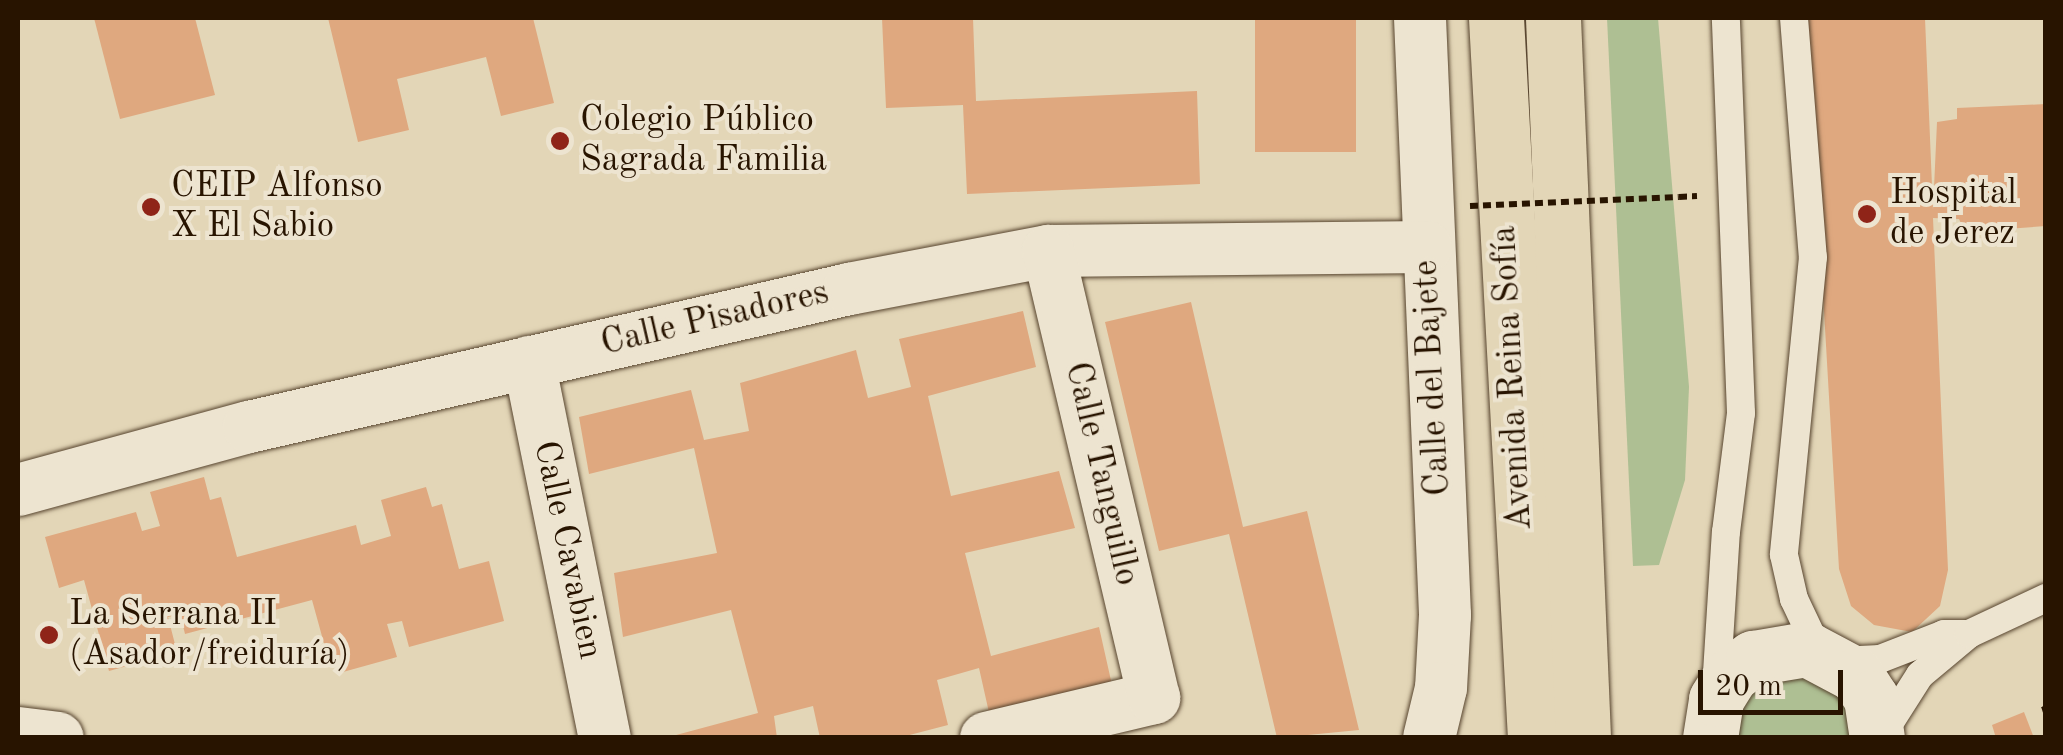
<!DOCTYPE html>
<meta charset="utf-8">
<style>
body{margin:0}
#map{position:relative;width:2063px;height:755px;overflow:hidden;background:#e3d6b7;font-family:"Old Standard TT",serif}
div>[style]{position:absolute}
.green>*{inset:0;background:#aebf93}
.building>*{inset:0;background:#dfa87f;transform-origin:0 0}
.path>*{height:6px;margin-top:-3px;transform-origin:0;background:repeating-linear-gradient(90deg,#281400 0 8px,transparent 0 13px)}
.roads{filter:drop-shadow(0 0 2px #57442e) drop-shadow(0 0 2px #57442e)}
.service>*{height:28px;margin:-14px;padding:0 14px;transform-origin:14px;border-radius:14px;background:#ede4d0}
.minor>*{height:52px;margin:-26px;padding:0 26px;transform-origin:26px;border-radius:26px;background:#ede4d0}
.tertiary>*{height:55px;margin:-27.5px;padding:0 27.5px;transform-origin:27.5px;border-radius:27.5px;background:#ede4d0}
.primary>*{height:55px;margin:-27.5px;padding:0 27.5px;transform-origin:27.5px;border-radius:27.5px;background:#e3d6b7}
.path-bridge>*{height:6px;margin-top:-3px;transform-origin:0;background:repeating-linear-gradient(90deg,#281400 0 8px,transparent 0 13px)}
.dots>*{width:28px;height:28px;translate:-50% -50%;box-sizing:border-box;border:5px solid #ede4d0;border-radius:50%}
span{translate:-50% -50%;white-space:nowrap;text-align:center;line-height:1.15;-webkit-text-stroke:8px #ede4d0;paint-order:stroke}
.poi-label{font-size:35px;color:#281400}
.left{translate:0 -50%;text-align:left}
.street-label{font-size:35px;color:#281400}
.frame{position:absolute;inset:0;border:20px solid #281400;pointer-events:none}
.scale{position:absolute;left:1698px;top:670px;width:145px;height:45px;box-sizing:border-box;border:5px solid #281400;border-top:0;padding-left:12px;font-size:30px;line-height:35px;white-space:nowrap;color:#281400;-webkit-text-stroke:8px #ede4d0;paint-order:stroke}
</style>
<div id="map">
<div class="green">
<i style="clip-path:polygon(1607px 18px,1658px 18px,1689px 387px,1685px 480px,1659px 565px,1633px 566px)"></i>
<i style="clip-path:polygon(1795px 673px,1835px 688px,1850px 711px,1854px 738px,1733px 738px,1737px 712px,1750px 691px)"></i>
</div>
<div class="building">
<i style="clip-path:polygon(94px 18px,195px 18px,215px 95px,120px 119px)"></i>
<i style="clip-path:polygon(328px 18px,533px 18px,554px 103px,501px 116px,486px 57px,397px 79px,409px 130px,358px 142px)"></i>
<i style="clip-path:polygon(882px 18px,973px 18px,976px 101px,1197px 91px,1200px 184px,967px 194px,963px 105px,886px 108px)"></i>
<i style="left:1255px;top:18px;width:101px;height:134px"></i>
<i style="clip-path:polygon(1807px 18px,1925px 18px,1933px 210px,1937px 122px,1957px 119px,1957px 108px,2046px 104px,2046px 226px,1965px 232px,1959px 219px,1933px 218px,1948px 570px,1940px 606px,1912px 632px,1874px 625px,1851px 606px,1839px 569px)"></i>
<i style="clip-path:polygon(1191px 302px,1243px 527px,1307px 511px,1359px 730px,1277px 738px,1229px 534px,1159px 551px,1105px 322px)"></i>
<i style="clip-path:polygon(1023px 311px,1036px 367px,928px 396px,951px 496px,1059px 471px,1075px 528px,965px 553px,991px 656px,1099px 627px,1112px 685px,990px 717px,979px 668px,937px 680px,948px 725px,898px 738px,820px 738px,813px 706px,774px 716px,777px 738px,665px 738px,758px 713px,731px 610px,623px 637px,614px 573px,717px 553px,694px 448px,589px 474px,579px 417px,691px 390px,704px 440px,749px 431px,740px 383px,856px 350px,868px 398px,911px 387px,899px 339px)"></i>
<i style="clip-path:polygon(204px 477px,210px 500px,221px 497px,237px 557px,356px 525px,361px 545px,391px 536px,381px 500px,426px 487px,432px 507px,442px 504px,459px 569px,489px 561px,504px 621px,409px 647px,402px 621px,387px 624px,397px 657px,343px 672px,339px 655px,328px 658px,312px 600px,185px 634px,180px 614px,168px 617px,177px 652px,109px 671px,84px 580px,59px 588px,45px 537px,136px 512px,142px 531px,160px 526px,150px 492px)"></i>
<i style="clip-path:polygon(2024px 712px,2034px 738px,1996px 738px,1992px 725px)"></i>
</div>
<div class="path">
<i style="left:1679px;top:197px;width:18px;rotate:-3deg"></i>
<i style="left:2044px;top:706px;width:6px;rotate:72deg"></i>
</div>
<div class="roads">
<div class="service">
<i style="left:1794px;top:18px;width:240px;rotate:85.5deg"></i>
<i style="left:1813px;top:257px;width:299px;rotate:95.6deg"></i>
<i style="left:1784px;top:555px;width:45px;rotate:77.2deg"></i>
<i style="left:1794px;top:599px;width:59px;rotate:64.7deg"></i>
<i style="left:1840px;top:661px;width:40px;rotate:-2.9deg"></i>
<i style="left:1880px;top:659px;width:69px;rotate:-21.3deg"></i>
<i style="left:1944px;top:634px;width:25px"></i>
<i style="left:1716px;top:689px;width:157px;rotate:-86.4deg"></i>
<i style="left:1726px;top:532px;width:120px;rotate:-82.8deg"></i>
<i style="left:1741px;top:413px;width:395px;rotate:-92.2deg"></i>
<i style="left:1883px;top:733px;width:69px;rotate:-57.5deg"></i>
<i style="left:1920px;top:675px;width:64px;rotate:-39.9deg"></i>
<i style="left:1969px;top:634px;width:85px;rotate:-25.1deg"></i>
</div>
<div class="minor">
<i style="left:1420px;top:18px;width:598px;rotate:87.6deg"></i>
<i style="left:1445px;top:615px;width:73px;rotate:93.1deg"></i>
<i style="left:1441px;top:688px;width:51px;rotate:103.5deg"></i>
<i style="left:529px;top:362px;width:384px;rotate:78.6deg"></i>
<i style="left:18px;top:490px;width:239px;rotate:-15.3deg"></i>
<i style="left:249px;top:427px;width:616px;rotate:-12.95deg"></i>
<i style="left:849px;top:289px;width:203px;rotate:-10.8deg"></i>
<i style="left:1048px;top:251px;width:378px;rotate:-0.6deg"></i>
<i style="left:18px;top:733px;width:40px;rotate:7.1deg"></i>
<i style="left:986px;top:738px;width:173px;rotate:-13.4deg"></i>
<i style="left:1154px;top:698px;width:459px;rotate:-103.3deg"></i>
</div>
<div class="tertiary">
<i style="left:1710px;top:738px;width:39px;rotate:-81deg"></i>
<i style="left:1716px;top:699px;width:28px;rotate:-58deg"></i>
<i style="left:1731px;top:675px;width:28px;rotate:-38deg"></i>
<i style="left:1753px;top:658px;width:55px;rotate:-9.5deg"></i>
<i style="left:1807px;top:649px;width:55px;rotate:28deg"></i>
<i style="left:1856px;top:675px;width:27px;rotate:57deg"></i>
<i style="left:1871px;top:698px;width:40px;rotate:81.5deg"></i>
</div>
<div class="primary">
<i style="left:1496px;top:18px;width:721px;rotate:86.9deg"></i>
<i style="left:1553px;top:18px;width:721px;rotate:87.61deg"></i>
</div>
</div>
<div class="path-bridge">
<i style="left:1470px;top:206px;width:209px;rotate:-2.5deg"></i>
</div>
<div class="dots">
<i style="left:560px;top:141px;background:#8f2418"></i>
<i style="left:151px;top:207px;background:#8f2418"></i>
<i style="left:1867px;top:214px;background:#8f2418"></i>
<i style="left:49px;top:635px;background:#8f2418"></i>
</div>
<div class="poi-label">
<span class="left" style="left:580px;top:141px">Colegio Público<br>Sagrada Familia</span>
<span class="left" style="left:171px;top:207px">CEIP Alfonso<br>X El Sabio</span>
<span class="left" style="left:1890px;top:214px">Hospital<br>de Jerez</span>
<span class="left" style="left:69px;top:635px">La Serrana II<br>(Asador/freiduría)</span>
</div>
<div class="street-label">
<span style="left:715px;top:319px;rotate:-13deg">Calle Pisadores</span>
<span style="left:1433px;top:378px;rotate:-93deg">Calle del Bajete</span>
<span style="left:1513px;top:378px;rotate:-93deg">Avenida Reina Sofía</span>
<span style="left:1101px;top:474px;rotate:77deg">Calle Tanguillo</span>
<span style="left:567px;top:550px;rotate:78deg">Calle Cavabien</span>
</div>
<div class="frame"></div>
<div class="scale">20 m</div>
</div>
